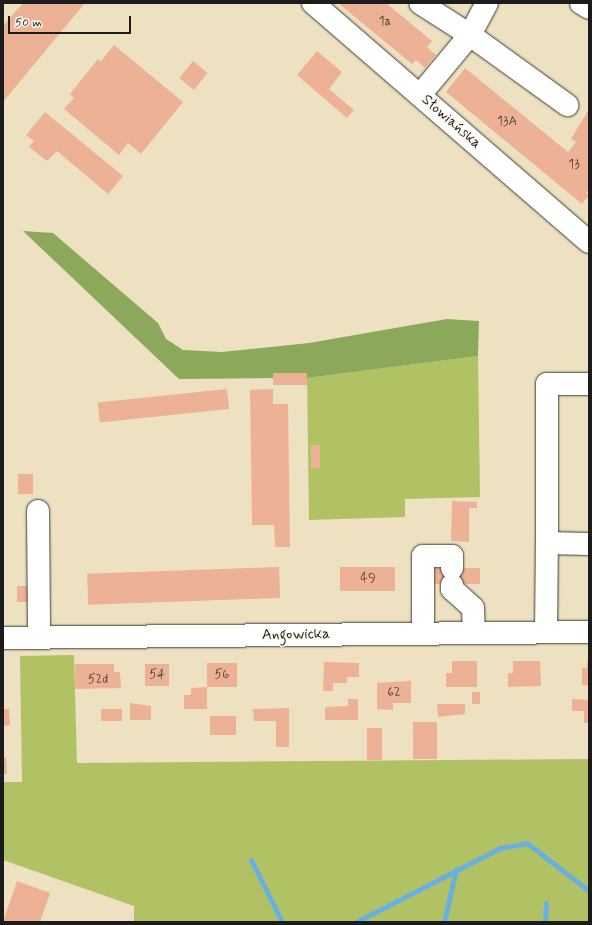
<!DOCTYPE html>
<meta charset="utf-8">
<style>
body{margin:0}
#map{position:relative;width:592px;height:925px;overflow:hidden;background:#eee1c1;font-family:Mynerve,sans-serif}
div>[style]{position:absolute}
.green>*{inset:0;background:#b1c265}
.forest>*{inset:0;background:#8ca85a}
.stream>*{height:5px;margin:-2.5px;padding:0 2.5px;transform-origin:2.5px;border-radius:2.5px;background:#6aafe0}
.building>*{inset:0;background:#edb295;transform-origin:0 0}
.roads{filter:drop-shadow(0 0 1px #3c3a35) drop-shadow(0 0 1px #3c3a35)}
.minor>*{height:22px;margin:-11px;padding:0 11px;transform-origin:11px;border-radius:11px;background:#fff}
span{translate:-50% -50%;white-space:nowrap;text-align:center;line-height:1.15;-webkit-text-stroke:3px #fbf7ec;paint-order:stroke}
.number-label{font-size:13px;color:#50423a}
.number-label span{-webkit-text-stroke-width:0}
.street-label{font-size:15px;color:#1c1c1c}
.frame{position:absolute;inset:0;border:4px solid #1c1c1c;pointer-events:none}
.scale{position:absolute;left:8px;top:16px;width:123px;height:18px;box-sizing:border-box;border:2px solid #1c1c1c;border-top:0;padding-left:5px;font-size:12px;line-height:14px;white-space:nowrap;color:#1c1c1c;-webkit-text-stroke:3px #fbf7ec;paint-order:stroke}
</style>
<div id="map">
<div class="green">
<i style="clip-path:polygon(478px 356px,480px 497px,405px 499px,405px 517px,309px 520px,307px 378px)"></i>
<i style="clip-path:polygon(74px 655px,77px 763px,589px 759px,589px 922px,134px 922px,134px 906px,3px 860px,3px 782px,22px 782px,20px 656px)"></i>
</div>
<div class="forest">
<i style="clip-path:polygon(23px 231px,53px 233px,158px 323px,166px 339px,183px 350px,222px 352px,309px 343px,447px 319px,479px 321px,478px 356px,307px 378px,307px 373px,273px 374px,273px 378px,179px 379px)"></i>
</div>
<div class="stream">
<i style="left:251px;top:860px;width:69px;rotate:63.4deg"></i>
<i style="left:356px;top:922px;width:162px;rotate:-27.2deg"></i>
<i style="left:500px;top:848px;width:27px;rotate:-10deg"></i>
<i style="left:527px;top:843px;width:78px;rotate:37.7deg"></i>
<i style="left:444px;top:922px;width:54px;rotate:-77.2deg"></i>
<i style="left:545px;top:922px;width:19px;rotate:-87deg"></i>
</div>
<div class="building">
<i style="clip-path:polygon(23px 3px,85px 3px,3px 102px,3px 26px)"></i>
<i style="clip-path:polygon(338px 3px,386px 3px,432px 41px,427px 47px,436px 55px,425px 68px,416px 60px,412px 64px)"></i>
<i style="clip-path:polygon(114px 45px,183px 102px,141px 154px,128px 143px,119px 155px,64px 109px,74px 98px,70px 94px,98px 59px,101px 61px)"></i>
<i style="clip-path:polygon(317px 51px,342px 72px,329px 89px,354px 110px,347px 118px,297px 75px)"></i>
<i style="left:193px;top:61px;width:19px;height:22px;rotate:39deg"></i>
<i style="clip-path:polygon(465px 68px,568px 152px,576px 142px,571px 139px,589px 109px,589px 189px,586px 193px,589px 195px,582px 204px,446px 92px)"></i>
<i style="clip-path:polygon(45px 112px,123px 176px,108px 194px,57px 151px,47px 161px,29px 147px,34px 141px,26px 135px)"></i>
<i style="left:307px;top:373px;width:12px;height:34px;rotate:90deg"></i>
<i style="left:227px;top:389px;width:20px;height:130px;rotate:84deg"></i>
<i style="clip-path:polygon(273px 389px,273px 404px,288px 404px,290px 547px,275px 547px,274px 525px,252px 525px,250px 390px)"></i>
<i style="left:311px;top:445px;width:9px;height:23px"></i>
<i style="left:18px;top:474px;width:15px;height:20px"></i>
<i style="clip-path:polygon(452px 501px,477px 502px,477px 508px,469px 508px,469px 542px,451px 541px)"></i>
<i style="left:279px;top:567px;width:31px;height:192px;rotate:88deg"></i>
<i style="left:395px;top:567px;width:24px;height:55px;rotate:90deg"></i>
<i style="left:480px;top:568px;width:16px;height:54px;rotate:90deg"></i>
<i style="left:17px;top:586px;width:15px;height:16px"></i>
<i style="clip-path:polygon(452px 661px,477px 661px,477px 687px,446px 687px,446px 673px,452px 673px)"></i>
<i style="clip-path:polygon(513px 661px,540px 661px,541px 686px,508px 687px,508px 673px,513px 673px)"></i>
<i style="clip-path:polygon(587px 661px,589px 661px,589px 685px,582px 685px,582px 668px,587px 668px)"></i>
<i style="clip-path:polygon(324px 662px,359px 663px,359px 677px,347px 677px,347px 683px,333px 683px,333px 691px,323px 691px)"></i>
<i style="left:207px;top:663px;width:30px;height:24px"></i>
<i style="clip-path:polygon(75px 664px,114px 664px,114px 672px,120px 672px,121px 688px,75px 689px)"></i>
<i style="left:145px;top:664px;width:24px;height:22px"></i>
<i style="clip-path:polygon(411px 681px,411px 703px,393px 703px,393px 710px,377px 709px,377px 683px)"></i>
<i style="clip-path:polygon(207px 687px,207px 709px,184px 709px,184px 695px,191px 695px,191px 688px)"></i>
<i style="left:472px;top:692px;width:8px;height:12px"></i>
<i style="clip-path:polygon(348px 699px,358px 699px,358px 720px,325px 720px,325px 707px,348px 706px)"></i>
<i style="clip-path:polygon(572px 699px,589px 700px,589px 723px,584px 723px,584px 711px,572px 711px)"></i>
<i style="clip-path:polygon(130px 703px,151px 706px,151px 720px,130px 720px)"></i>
<i style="clip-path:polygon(437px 704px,465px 704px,465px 714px,438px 717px)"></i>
<i style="clip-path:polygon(289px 708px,289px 747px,276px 747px,276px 721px,254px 721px,253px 709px)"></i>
<i style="clip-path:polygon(3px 709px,9px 709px,10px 725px,3px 726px)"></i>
<i style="left:101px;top:709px;width:21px;height:12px"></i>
<i style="left:210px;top:716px;width:26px;height:19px"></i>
<i style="left:413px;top:722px;width:24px;height:37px"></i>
<i style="left:367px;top:728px;width:15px;height:32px"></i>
<i style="clip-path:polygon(3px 758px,6px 758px,7px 774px,3px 774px)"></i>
<i style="clip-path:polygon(17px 881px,50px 893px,40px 922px,3px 922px)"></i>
</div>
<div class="roads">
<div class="minor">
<i style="left:313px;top:3px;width:365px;rotate:40.9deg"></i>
<i style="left:487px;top:3px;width:36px;rotate:118deg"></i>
<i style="left:470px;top:35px;width:120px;rotate:35.8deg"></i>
<i style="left:581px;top:3px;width:9px;rotate:32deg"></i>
<i style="left:420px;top:95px;width:78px;rotate:-50.2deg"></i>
<i style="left:470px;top:35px;width:59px;rotate:-147.4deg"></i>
<i style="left:589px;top:384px;width:42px;rotate:180deg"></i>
<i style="left:547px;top:384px;width:159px;rotate:90deg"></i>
<i style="left:547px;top:543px;width:42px;rotate:1.4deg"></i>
<i style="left:38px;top:511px;width:126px;rotate:89.5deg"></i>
<i style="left:452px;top:585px;width:4px;rotate:90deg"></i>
<i style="left:452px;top:589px;width:28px;rotate:42deg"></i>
<i style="left:473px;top:608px;width:25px;rotate:88deg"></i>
<i style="left:546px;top:632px;width:89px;rotate:-89.4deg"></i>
<i style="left:423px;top:634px;width:78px;rotate:-90deg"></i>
<i style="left:423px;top:556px;width:29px"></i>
<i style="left:452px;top:556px;width:12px;rotate:90deg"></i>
<i style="left:3px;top:638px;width:586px;rotate:-0.59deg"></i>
</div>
</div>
<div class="number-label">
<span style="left:385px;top:22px">1a</span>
<span style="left:507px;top:122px">13A</span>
<span style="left:574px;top:165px">13</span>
<span style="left:368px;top:579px">49</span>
<span style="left:157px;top:675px">54</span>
<span style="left:222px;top:675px">56</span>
<span style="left:98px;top:680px">52d</span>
<span style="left:394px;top:693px">62</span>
</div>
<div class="street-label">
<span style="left:451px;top:122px;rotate:41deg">Słowiańska</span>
<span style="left:296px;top:635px;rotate:-1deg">Angowicka</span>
</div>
<div class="frame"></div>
<div class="scale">50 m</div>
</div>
